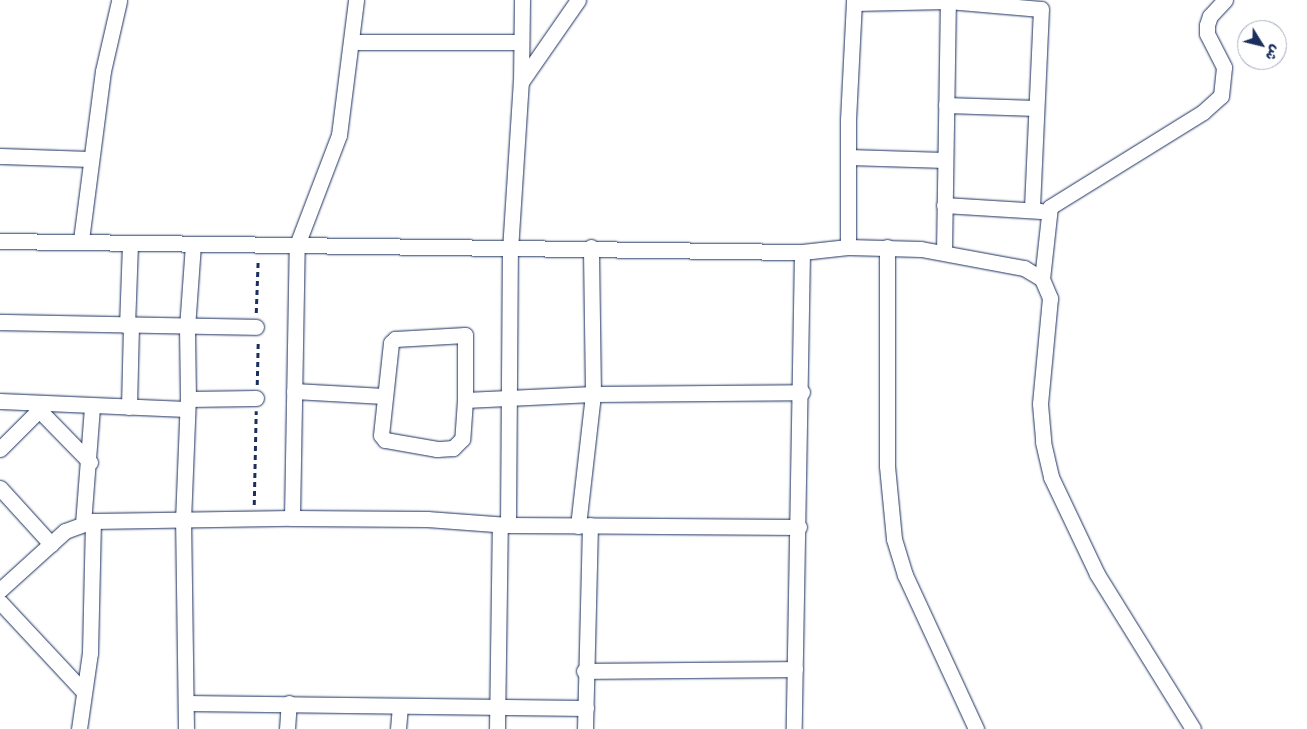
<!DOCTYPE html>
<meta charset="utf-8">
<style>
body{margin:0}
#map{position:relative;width:1307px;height:729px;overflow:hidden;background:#fff;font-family:"Shantell Sans","Playpen Sans Arabic",sans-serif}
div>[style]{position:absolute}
.path>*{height:2.5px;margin-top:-1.25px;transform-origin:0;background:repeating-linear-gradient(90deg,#1b2f5e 0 5px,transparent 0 9px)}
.roads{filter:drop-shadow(0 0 1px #1b2f5e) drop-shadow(0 0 1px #1b2f5e)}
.minor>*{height:15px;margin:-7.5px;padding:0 7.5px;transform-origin:7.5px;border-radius:7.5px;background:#fff}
span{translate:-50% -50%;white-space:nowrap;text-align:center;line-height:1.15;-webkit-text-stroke:5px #fff;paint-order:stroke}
.north{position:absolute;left:1237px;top:20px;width:50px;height:50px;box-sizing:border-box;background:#fff;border:1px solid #a4acbf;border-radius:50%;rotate:126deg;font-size:14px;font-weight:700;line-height:20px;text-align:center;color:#1b2f5e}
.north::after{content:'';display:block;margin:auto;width:18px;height:22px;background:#1b2f5e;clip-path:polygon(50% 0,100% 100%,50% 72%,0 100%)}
</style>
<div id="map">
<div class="path">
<i style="left:256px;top:313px;width:54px;rotate:-87.9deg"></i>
<i style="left:257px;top:385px;width:44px;rotate:-88.7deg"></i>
<i style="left:254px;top:505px;width:94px;rotate:-88.8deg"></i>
</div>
<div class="roads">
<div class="minor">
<i style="left:854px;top:3px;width:94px;rotate:-1.2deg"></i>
<i style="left:948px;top:1px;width:93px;rotate:4.9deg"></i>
<i style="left:1041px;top:9px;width:201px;rotate:92.6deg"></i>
<i style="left:352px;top:42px;width:169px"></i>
<i style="left:521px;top:82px;width:100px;rotate:-55.2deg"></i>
<i style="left:946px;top:105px;width:90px;rotate:1.9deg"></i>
<i style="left:0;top:156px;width:90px;rotate:1.9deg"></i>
<i style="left:848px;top:157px;width:97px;rotate:1.8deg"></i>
<i style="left:944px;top:205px;width:97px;rotate:3.5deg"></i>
<i style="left:81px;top:240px;width:170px;rotate:-82.6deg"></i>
<i style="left:103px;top:71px;width:72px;rotate:-77.1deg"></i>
<i style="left:0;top:241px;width:802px;rotate:0.79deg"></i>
<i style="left:802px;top:252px;width:477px;rotate:91deg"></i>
<i style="left:848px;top:247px;width:127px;rotate:-90deg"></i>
<i style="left:848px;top:120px;width:120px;rotate:-87.1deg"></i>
<i style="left:887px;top:247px;width:219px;rotate:90deg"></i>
<i style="left:887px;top:466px;width:73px;rotate:84.5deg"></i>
<i style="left:894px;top:539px;width:38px;rotate:73deg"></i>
<i style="left:905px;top:575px;width:170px;rotate:65.2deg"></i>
<i style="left:802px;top:252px;width:46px;rotate:-6.2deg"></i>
<i style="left:848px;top:247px;width:73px;rotate:1.6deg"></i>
<i style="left:921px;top:249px;width:105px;rotate:10.5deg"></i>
<i style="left:1024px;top:268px;width:21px;rotate:31deg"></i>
<i style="left:1042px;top:279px;width:21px;rotate:67deg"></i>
<i style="left:1050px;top:298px;width:106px;rotate:95.4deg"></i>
<i style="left:1040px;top:404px;width:38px;rotate:85deg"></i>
<i style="left:1043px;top:442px;width:36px;rotate:77deg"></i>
<i style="left:1051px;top:477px;width:107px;rotate:64.6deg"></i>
<i style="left:1097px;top:574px;width:182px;rotate:58.2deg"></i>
<i style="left:944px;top:252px;width:252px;rotate:-89.1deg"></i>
<i style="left:1042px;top:279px;width:72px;rotate:-83.7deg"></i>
<i style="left:1050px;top:207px;width:180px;rotate:-31.8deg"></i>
<i style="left:1203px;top:112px;width:24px;rotate:-42deg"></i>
<i style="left:1221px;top:96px;width:29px;rotate:-84deg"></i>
<i style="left:1224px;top:67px;width:37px;rotate:-117deg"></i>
<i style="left:1207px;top:34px;width:9px;rotate:-90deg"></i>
<i style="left:1207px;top:25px;width:9px;rotate:-72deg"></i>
<i style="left:1210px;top:16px;width:22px;rotate:-47deg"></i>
<i style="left:0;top:322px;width:256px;rotate:1.1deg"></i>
<i style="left:127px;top:326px;width:82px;rotate:-87.9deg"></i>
<i style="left:294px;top:391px;width:90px;rotate:3.2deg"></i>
<i style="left:188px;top:399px;width:68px;rotate:-0.8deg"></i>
<i style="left:465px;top:400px;width:39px;rotate:94deg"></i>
<i style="left:462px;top:439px;width:13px;rotate:135deg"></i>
<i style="left:453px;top:448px;width:16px;rotate:176deg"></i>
<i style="left:437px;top:449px;width:53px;rotate:-170.2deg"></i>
<i style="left:385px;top:440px;width:6px;rotate:-129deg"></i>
<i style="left:381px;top:435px;width:93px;rotate:-83.8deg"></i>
<i style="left:391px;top:343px;width:6px;rotate:-45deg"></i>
<i style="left:395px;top:339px;width:70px;rotate:-3.3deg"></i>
<i style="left:465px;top:335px;width:65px;rotate:90deg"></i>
<i style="left:465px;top:400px;width:128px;rotate:-2.7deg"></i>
<i style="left:593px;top:394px;width:209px;rotate:-0.5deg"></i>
<i style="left:0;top:401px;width:186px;rotate:2.5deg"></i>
<i style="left:129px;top:407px;width:81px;rotate:-88.6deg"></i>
<i style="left:39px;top:410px;width:73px;rotate:45.6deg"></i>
<i style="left:0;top:449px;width:64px;rotate:-45deg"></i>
<i style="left:0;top:488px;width:76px;rotate:47.7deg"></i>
<i style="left:292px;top:518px;width:273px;rotate:-89deg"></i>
<i style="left:297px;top:245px;width:118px;rotate:-69.1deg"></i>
<i style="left:339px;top:135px;width:136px;rotate:-82.8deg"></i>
<i style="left:83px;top:524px;width:118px;rotate:-85.6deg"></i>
<i style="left:508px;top:525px;width:275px;rotate:-89.6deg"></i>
<i style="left:510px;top:250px;width:168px;rotate:-86.3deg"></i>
<i style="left:521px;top:82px;width:82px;rotate:-89.3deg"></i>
<i style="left:578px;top:526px;width:133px;rotate:-83.5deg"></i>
<i style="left:593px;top:394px;width:147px;rotate:-90.8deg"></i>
<i style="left:0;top:590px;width:88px;rotate:-42.2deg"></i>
<i style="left:65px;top:531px;width:30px;rotate:-20deg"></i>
<i style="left:93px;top:521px;width:199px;rotate:-0.9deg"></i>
<i style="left:292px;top:518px;width:135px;rotate:0.4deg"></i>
<i style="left:427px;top:519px;width:81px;rotate:4.2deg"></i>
<i style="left:508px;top:525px;width:291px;rotate:0.4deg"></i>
<i style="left:0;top:602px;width:123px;rotate:47deg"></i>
<i style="left:584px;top:671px;width:211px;rotate:-0.5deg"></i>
<i style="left:186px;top:703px;width:400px;rotate:0.7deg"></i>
<i style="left:79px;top:729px;width:77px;rotate:-81.8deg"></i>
<i style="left:90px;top:653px;width:132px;rotate:-88.7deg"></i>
<i style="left:186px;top:729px;width:208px;rotate:-90.8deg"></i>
<i style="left:183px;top:521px;width:122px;rotate:-87.7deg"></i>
<i style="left:188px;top:399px;width:71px;rotate:-90.8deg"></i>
<i style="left:187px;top:328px;width:84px;rotate:-85.9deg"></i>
<i style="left:287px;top:729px;width:26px;rotate:-86deg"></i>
<i style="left:398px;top:729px;width:23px;rotate:-85deg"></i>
<i style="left:497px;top:729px;width:204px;rotate:-89.2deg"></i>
<i style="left:585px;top:729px;width:204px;rotate:-88.6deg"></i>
</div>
</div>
<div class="north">ش</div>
</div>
